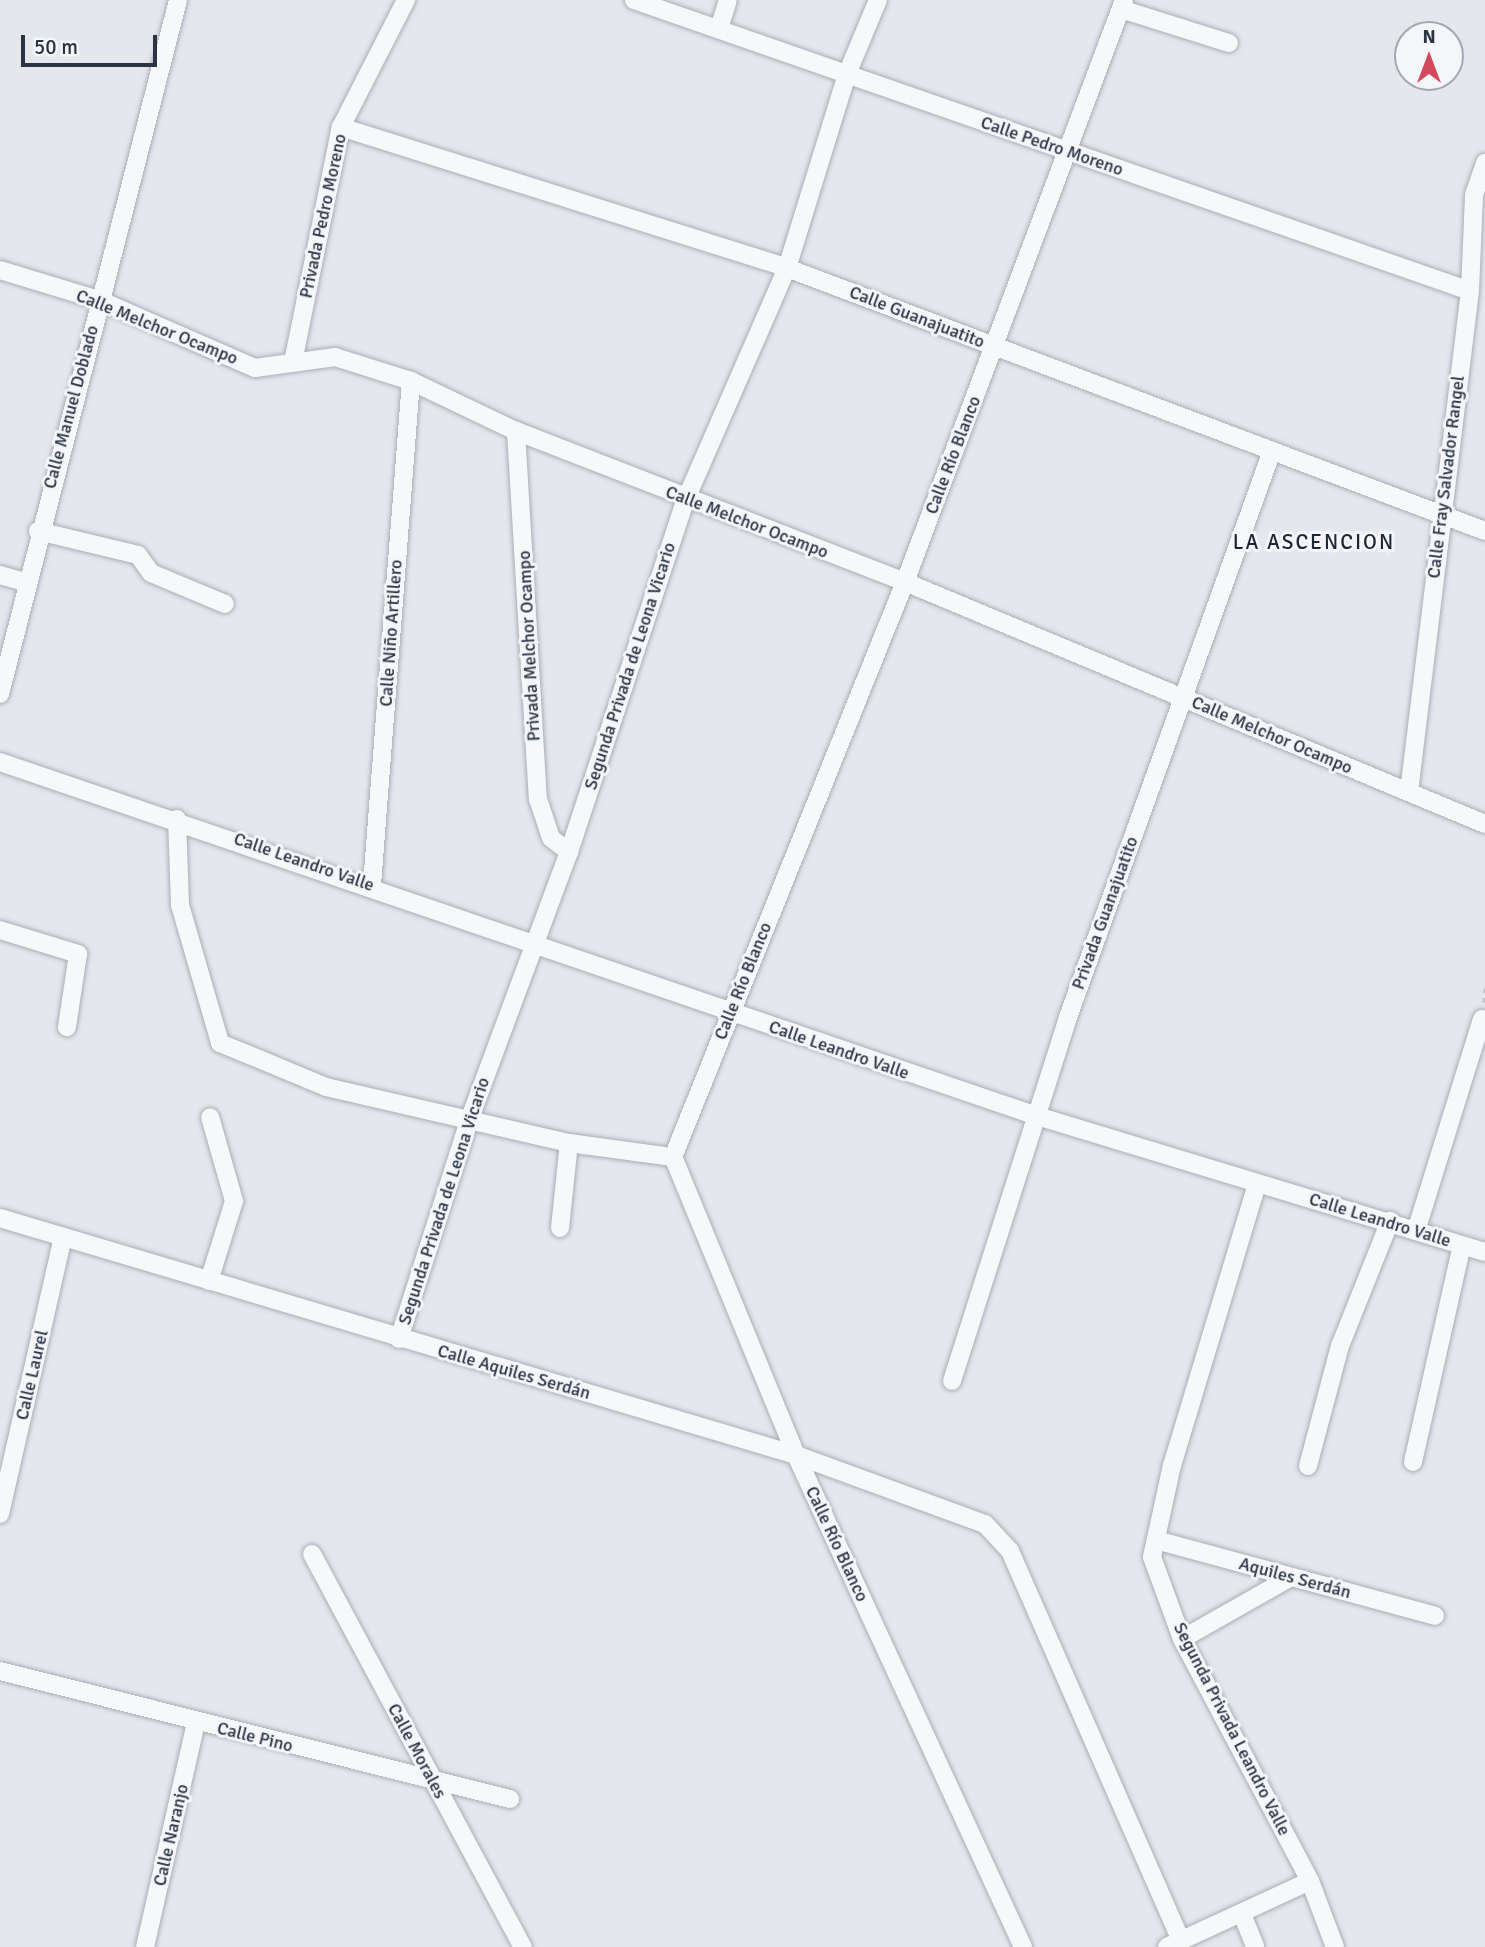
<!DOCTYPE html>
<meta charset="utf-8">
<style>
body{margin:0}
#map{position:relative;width:1485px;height:1947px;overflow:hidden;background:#e4e7ec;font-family:Signika,sans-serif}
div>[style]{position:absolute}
.path>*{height:3.5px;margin-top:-1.75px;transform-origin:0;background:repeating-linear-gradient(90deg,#c2c5cb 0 5px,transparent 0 10px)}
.roads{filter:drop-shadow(0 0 2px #a9aeb7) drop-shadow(0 0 2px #a9aeb7)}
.minor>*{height:18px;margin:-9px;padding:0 9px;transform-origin:9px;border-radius:9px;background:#f7f8fa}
span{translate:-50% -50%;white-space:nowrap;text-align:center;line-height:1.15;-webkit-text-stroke:6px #f4f6f9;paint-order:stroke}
.street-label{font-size:18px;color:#2b3445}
.quarter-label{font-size:21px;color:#1d2536;letter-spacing:2px}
.north{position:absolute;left:1394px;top:21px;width:70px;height:70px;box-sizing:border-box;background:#f4f6f9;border:2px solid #a4a8b1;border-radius:50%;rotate:0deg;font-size:19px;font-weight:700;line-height:28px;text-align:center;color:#2b3445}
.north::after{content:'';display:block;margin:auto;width:24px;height:32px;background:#d1495b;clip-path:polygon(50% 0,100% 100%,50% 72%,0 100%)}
.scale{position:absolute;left:21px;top:35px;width:136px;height:32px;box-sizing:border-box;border:4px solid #2b3445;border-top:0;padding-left:9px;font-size:21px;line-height:24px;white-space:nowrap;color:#2b3445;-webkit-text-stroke:5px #f4f6f9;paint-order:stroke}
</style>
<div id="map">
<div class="path">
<i style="left:1484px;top:1003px;width:14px;rotate:-86deg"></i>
</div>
<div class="roads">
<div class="minor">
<i style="left:634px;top:0;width:885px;rotate:19.19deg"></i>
<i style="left:1121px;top:9px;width:113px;rotate:17.5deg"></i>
<i style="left:719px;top:29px;width:30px;rotate:-73deg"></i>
<i style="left:341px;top:127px;width:468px;rotate:17.5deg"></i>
<i style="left:787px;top:268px;width:746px;rotate:20.65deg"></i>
<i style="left:0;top:270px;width:103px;rotate:16.9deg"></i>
<i style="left:99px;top:300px;width:170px;rotate:23.6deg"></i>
<i style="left:255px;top:368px;width:81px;rotate:-7.8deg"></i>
<i style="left:335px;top:357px;width:80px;rotate:17.5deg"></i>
<i style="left:411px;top:381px;width:116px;rotate:25.5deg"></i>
<i style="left:516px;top:431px;width:417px;rotate:21.2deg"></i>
<i style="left:905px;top:582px;width:628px;rotate:22.65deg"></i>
<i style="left:293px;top:362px;width:240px;rotate:-78.5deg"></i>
<i style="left:341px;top:127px;width:143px;rotate:-62.9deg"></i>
<i style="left:516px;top:431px;width:369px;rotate:86.6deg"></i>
<i style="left:538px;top:799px;width:41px;rotate:71.6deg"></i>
<i style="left:551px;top:838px;width:23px;rotate:38deg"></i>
<i style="left:38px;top:531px;width:103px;rotate:13.5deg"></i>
<i style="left:138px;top:555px;width:22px;rotate:54deg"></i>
<i style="left:151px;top:573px;width:80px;rotate:22.7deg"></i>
<i style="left:0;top:575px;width:26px;rotate:16deg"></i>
<i style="left:0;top:694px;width:716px;rotate:-75.61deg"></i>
<i style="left:0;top:762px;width:1096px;rotate:18.85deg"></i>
<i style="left:1037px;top:1116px;width:468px;rotate:16.9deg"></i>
<i style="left:1409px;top:792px;width:505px;rotate:-83.06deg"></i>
<i style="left:1470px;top:291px;width:96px;rotate:-87.6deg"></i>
<i style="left:1474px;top:195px;width:34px;rotate:-71deg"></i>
<i style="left:177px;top:819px;width:86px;rotate:88deg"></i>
<i style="left:180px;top:905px;width:144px;rotate:73.8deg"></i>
<i style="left:220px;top:1043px;width:115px;rotate:22.5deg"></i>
<i style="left:326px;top:1087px;width:249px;rotate:13deg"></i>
<i style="left:569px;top:1143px;width:105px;rotate:7.7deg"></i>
<i style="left:372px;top:885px;width:506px;rotate:-85.58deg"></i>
<i style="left:0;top:930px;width:82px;rotate:17.1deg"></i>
<i style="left:78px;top:954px;width:74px;rotate:98.6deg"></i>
<i style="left:1257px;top:1184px;width:294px;rotate:106.8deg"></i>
<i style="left:1172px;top:1465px;width:94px;rotate:102.3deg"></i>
<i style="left:1152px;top:1557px;width:87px;rotate:69.9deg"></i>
<i style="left:1182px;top:1639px;width:274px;rotate:62.1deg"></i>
<i style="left:1310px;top:1881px;width:71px;rotate:69.3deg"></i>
<i style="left:0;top:1218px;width:831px;rotate:16.58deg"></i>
<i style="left:796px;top:1455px;width:201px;rotate:20.1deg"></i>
<i style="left:985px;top:1524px;width:37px;rotate:47deg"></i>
<i style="left:1010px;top:1551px;width:426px;rotate:66.3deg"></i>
<i style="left:560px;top:1228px;width:85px;rotate:-84deg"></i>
<i style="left:1416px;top:1231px;width:222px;rotate:-72.7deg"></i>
<i style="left:209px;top:1281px;width:84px;rotate:-72.6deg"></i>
<i style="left:234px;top:1201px;width:87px;rotate:-105.9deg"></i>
<i style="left:399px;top:1339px;width:232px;rotate:-72.2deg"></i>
<i style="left:470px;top:1118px;width:284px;rotate:-69.6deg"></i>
<i style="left:569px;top:852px;width:372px;rotate:-71.7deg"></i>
<i style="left:686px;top:499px;width:252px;rotate:-66.4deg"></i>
<i style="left:787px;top:268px;width:203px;rotate:-72.8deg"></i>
<i style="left:847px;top:74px;width:80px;rotate:-67.3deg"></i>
<i style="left:952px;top:1381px;width:379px;rotate:-72.3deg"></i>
<i style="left:1067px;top:1020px;width:605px;rotate:-70.19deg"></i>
<i style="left:1413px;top:1462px;width:222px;rotate:-77.3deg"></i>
<i style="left:1308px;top:1466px;width:124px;rotate:-75.1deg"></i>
<i style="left:1340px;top:1346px;width:135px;rotate:-68.2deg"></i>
<i style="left:0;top:1514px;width:284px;rotate:-77.2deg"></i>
<i style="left:1156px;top:1540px;width:289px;rotate:15.2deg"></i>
<i style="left:312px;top:1554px;width:446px;rotate:61.8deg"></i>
<i style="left:1182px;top:1639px;width:125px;rotate:-29.6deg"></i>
<i style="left:0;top:1671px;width:526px;rotate:14.09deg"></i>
<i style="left:1242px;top:1914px;width:35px;rotate:68deg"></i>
<i style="left:145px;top:1947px;width:231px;rotate:-77.2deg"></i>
<i style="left:1023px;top:1947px;width:542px;rotate:-114.77deg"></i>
<i style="left:796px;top:1455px;width:322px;rotate:-112.4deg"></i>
<i style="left:673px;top:1157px;width:620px;rotate:-68.03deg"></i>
<i style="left:905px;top:582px;width:622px;rotate:-69.38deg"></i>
<i style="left:1167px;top:1947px;width:157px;rotate:-24.8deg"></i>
</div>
</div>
<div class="street-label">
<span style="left:1052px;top:146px;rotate:19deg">Calle Pedro Moreno</span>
<span style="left:323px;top:216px;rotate:-78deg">Privada Pedro Moreno</span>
<span style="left:917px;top:317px;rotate:21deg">Calle Guanajuatito</span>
<span style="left:157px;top:327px;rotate:22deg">Calle Melchor Ocampo</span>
<span style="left:71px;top:407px;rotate:-75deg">Calle Manuel Doblado</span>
<span style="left:953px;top:455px;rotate:-69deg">Calle Río Blanco</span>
<span style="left:1446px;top:477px;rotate:-83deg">Calle Fray Salvador Rangel</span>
<span style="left:747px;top:522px;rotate:21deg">Calle Melchor Ocampo</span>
<span style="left:391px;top:633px;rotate:-86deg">Calle Niño Artillero</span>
<span style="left:529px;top:646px;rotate:-93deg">Privada Melchor Ocampo</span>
<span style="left:630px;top:666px;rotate:-72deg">Segunda Privada de Leona Vicario</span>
<span style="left:1272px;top:735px;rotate:23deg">Calle Melchor Ocampo</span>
<span style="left:304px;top:862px;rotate:19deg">Calle Leandro Valle</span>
<span style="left:1105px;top:913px;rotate:-70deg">Privada Guanajuatito</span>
<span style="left:743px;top:981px;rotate:-68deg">Calle Río Blanco</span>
<span style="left:839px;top:1050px;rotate:19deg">Calle Leandro Valle</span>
<span style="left:444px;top:1201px;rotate:-72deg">Segunda Privada de Leona Vicario</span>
<span style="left:1380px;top:1220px;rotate:17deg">Calle Leandro Valle</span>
<span style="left:514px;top:1372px;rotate:16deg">Calle Aquiles Serdán</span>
<span style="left:32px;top:1375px;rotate:-77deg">Calle Laurel</span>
<span style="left:837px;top:1544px;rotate:65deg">Calle Río Blanco</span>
<span style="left:1295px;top:1578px;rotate:15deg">Aquiles Serdán</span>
<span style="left:1232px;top:1729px;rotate:63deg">Segunda Privada Leandro Valle</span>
<span style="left:255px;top:1737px;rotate:14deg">Calle Pino</span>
<span style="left:417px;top:1751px;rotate:62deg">Calle Morales</span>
<span style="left:171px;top:1835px;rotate:-77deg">Calle Naranjo</span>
</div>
<div class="quarter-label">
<span style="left:1314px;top:542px">LA ASCENCION</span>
</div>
<div class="north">N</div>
<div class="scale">50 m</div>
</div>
